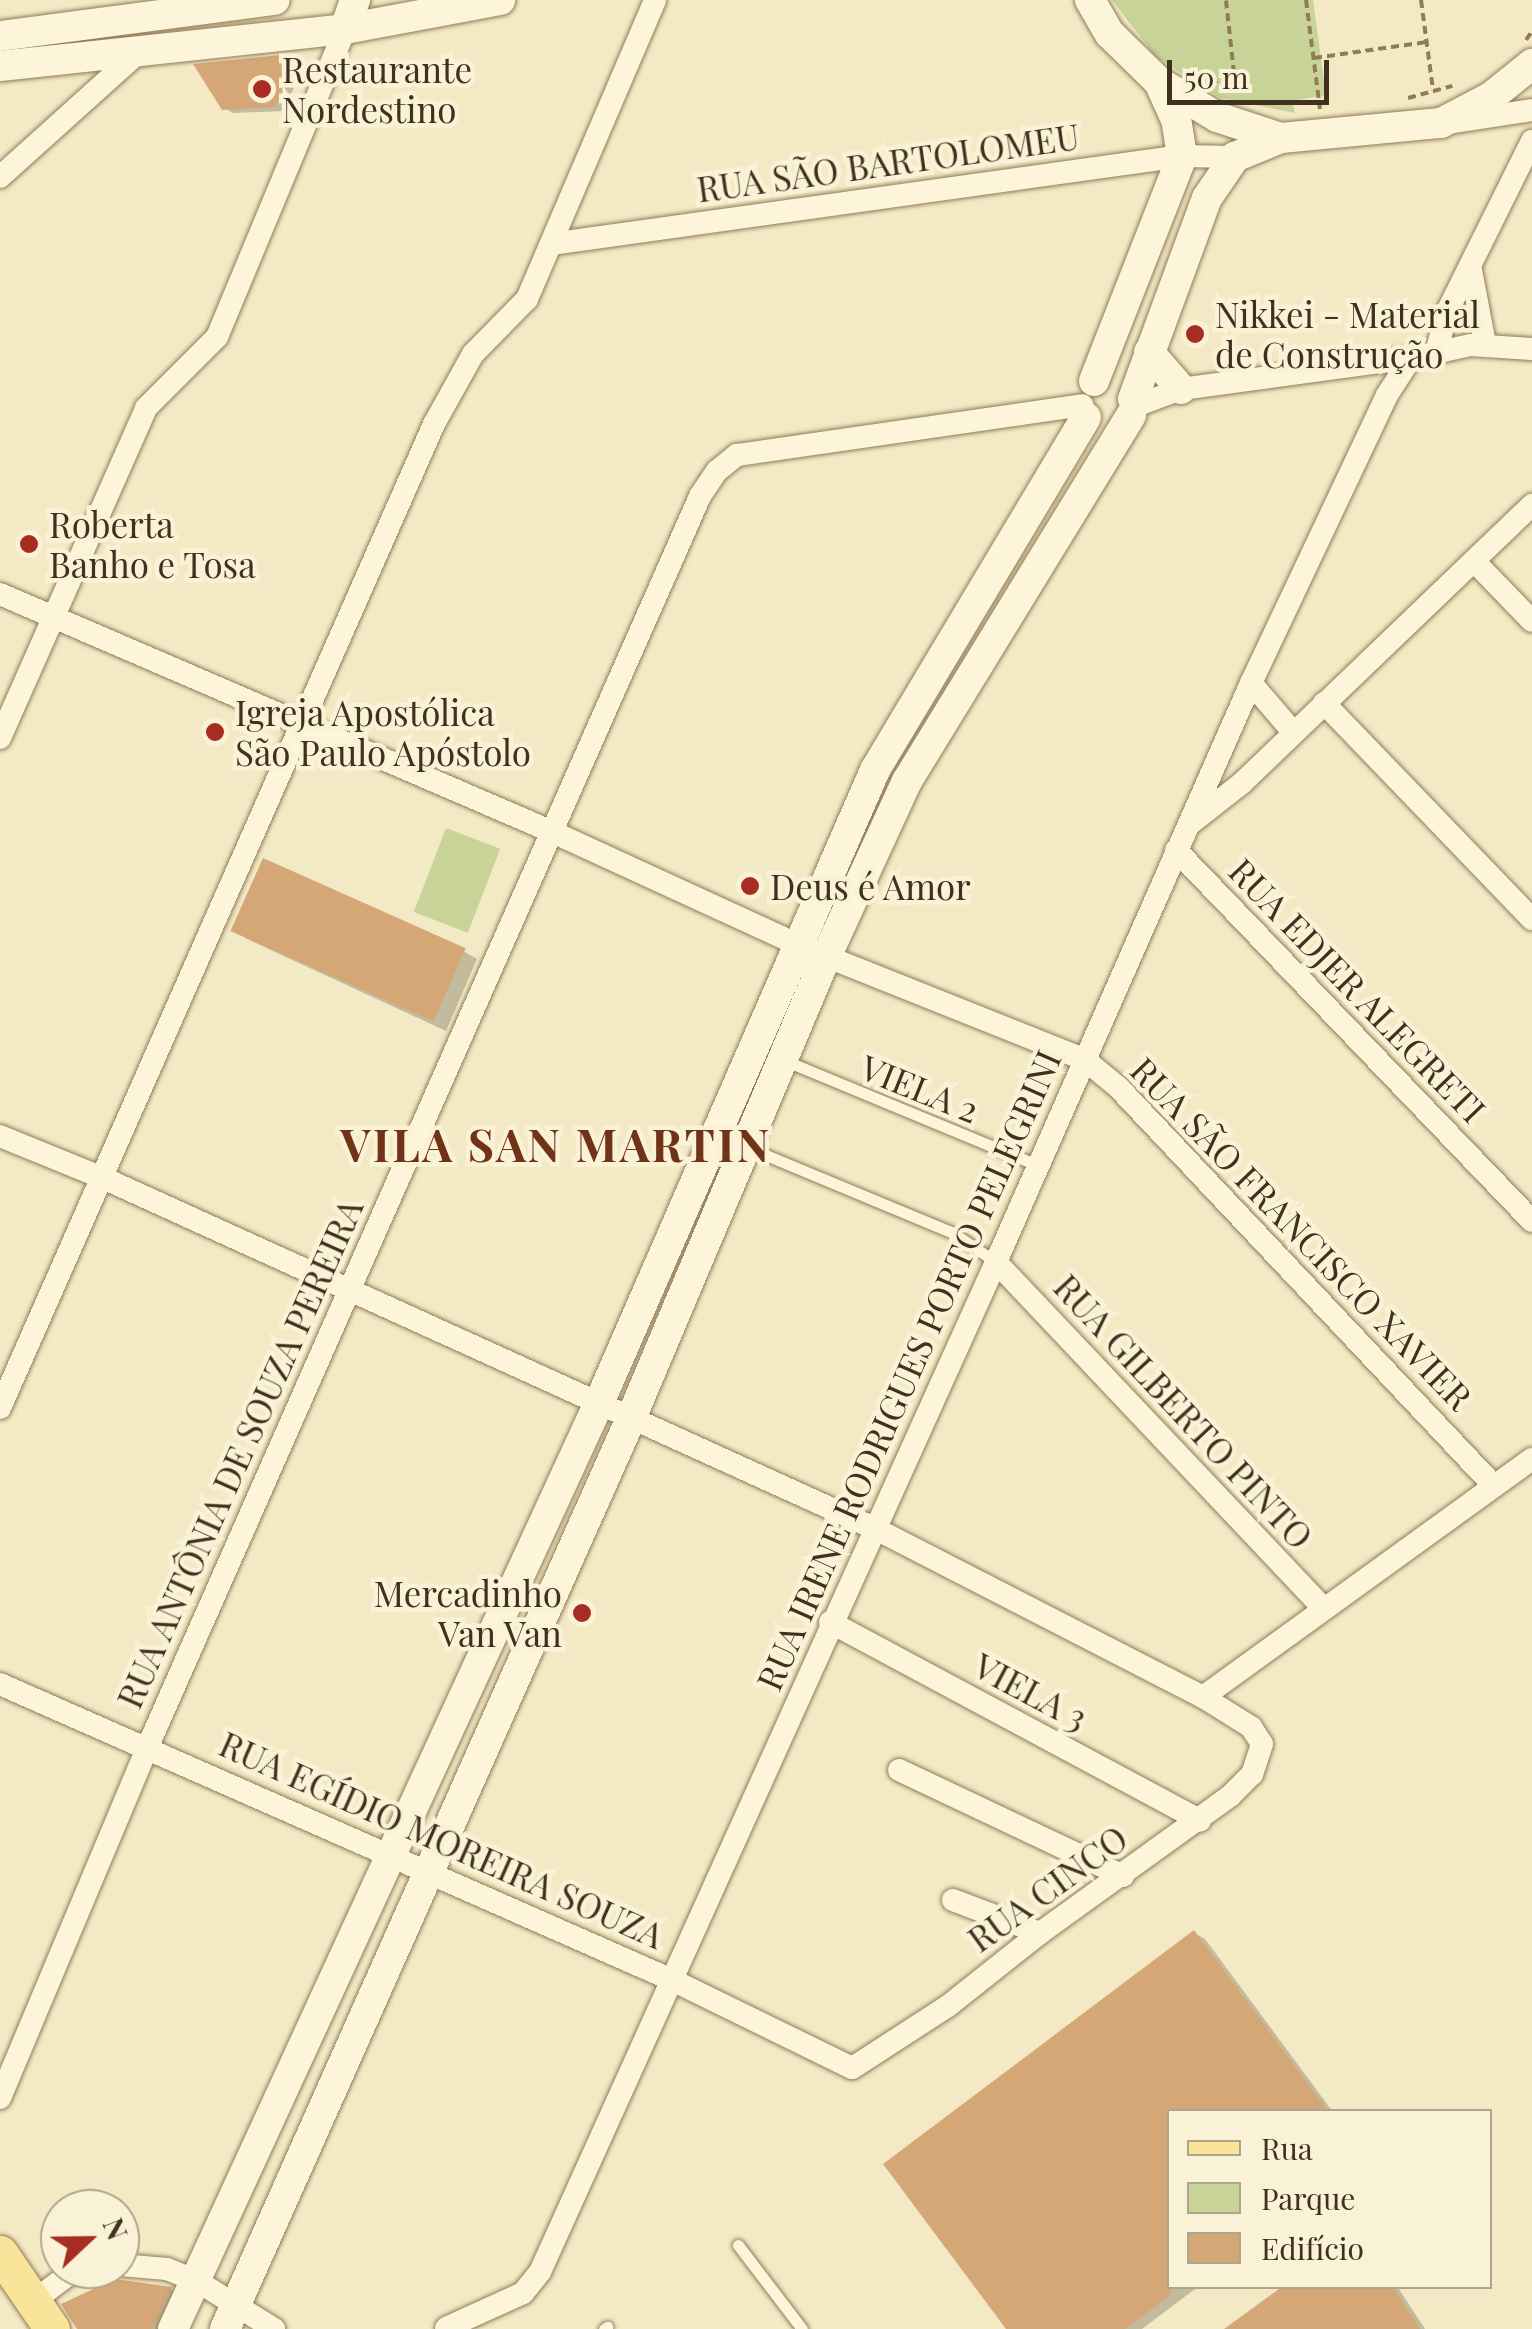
<!DOCTYPE html>
<meta charset="utf-8">
<style>
body{margin:0}
#map{position:relative;width:1532px;height:2329px;overflow:hidden;background:#f3eac5;font-family:"Playfair Display",serif}
div>[style]{position:absolute}
.green>*{inset:0;background:#c7d397;transform-origin:0 0}
.shadow>*{inset:0;background:#0003}
.building>*{inset:0;background:#d5a777;transform-origin:0 0}
.path>*{height:4px;margin-top:-2px;transform-origin:0;background:repeating-linear-gradient(90deg,#917b58 0 8px,transparent 0 13px)}
.roads{filter:drop-shadow(0 0 2px #917b58) drop-shadow(0 0 2px #917b58)}
.service>*{height:11px;margin:-5.5px;padding:0 5.5px;transform-origin:5.5px;border-radius:5.5px;background:#fcf5da}
.minor>*{height:22px;margin:-11px;padding:0 11px;transform-origin:11px;border-radius:11px;background:#fcf5da}
.secondary>*{height:30px;margin:-15px;padding:0 15px;transform-origin:15px;border-radius:15px;background:#fcf5da}
.primary>*{height:35px;margin:-17.5px;padding:0 17.5px;transform-origin:17.5px;border-radius:17.5px;background:#fae499}
.dots>*{width:28px;height:28px;translate:-50% -50%;box-sizing:border-box;border:5px solid #f9f2d6;border-radius:50%}
span{translate:-50% -50%;white-space:nowrap;text-align:center;line-height:1.15;-webkit-text-stroke:9px #f9f2d6;paint-order:stroke}
.poi-label{font-size:35px;color:#3f311e}
.left{translate:0 -50%;text-align:left}
.right{translate:-100% -50%;text-align:right}
.street-label{font-size:35px;color:#3f311e}
.district-label{font-size:45px;color:#713318;font-weight:700;letter-spacing:2.5px}
.legend{position:absolute;left:1167px;top:2109px;width:325px;height:180px;box-sizing:border-box;background:#f9f2d6;border:2px solid #afa58c;margin:0;padding:12px 18px;list-style:none;font-size:30px;color:#3f311e}
.legend li{display:flex;align-items:center;gap:20px;height:50px}
.legend b{width:50px;border:2px solid #afa58c}
.north{position:absolute;left:40px;top:2189px;width:100px;height:100px;box-sizing:border-box;background:#f9f2d6;border:2px solid #afa58c;border-radius:50%;rotate:68deg;font-size:28px;font-weight:700;line-height:40px;text-align:center;color:#3f311e}
.north::after{content:'';display:block;margin:auto;width:35px;height:45px;background:#a72c21;clip-path:polygon(50% 0,100% 100%,50% 72%,0 100%)}
.scale{position:absolute;left:1167px;top:60px;width:162px;height:45px;box-sizing:border-box;border:5px solid #3f311e;border-top:0;padding-left:12px;font-size:30px;line-height:35px;white-space:nowrap;color:#3f311e;-webkit-text-stroke:8px #f9f2d6;paint-order:stroke}
</style>
<div id="map">
<div class="green">
<i style="clip-path:polygon(1112px 0,1313px 0,1326px 95px,1292px 101px,1295px 113px,1221px 98px,1156px 57px)"></i>
<i style="left:446px;top:828px;width:58px;height:90px;rotate:21deg"></i>
</div>
<div class="shadow">
<i style="clip-path:polygon(281px 57px,290px 62px,296px 82px,285px 111px,233px 113px,224px 108px)"></i>
<i style="clip-path:polygon(245px 938px,463px 951px,477px 959px,446px 1031px)"></i>
<i style="clip-path:polygon(1194px 1933px,1205px 1939px,1333px 2112px,1170px 2112px,1170px 2286px,1199px 2286px,1142px 2329px,1009px 2329px)"></i>
<i style="clip-path:polygon(115px 2281px,171px 2289px,184px 2297px,169px 2329px,80px 2329px)"></i>
<i style="clip-path:polygon(1287px 2286px,1397px 2286px,1425px 2329px,1229px 2329px)"></i>
</div>
<div class="building">
<i style="clip-path:polygon(281px 55px,288px 76px,276px 107px,222px 110px,193px 64px)"></i>
<i style="left:263px;top:858px;width:222px;height:80px;rotate:24deg"></i>
<i style="clip-path:polygon(1194px 1930px,1329px 2112px,1170px 2112px,1170px 2296px,1125px 2329px,1006px 2329px,883px 2164px)"></i>
<i style="clip-path:polygon(115px 2279px,172px 2287px,152px 2329px,77px 2329px,61px 2304px)"></i>
<i style="clip-path:polygon(1283px 2286px,1392px 2286px,1420px 2329px,1224px 2329px)"></i>
</div>
<div class="path">
<i style="left:1306px;top:0;width:110px;rotate:82.7deg"></i>
<i style="left:1421px;top:0;width:91px;rotate:82.4deg"></i>
<i style="left:1526px;top:40px;width:11px;rotate:-56deg"></i>
<i style="left:1314px;top:58px;width:114px;rotate:-8.1deg"></i>
<i style="left:1210px;top:84px;width:26px;rotate:-25deg"></i>
<i style="left:1234px;top:73px;width:73px;rotate:-96.3deg"></i>
<i style="left:1408px;top:98px;width:46px;rotate:-15.3deg"></i>
</div>
<div class="roads">
<div class="service">
<i style="left:786px;top:1061px;width:272px;rotate:22.5deg"></i>
<i style="left:749px;top:1148px;width:221px;rotate:22.6deg"></i>
<i style="left:953px;top:1233px;width:52px;rotate:34deg"></i>
<i style="left:738px;top:2245px;width:106px;rotate:52.7deg"></i>
<i style="left:604px;top:2329px;width:4px;rotate:-34deg"></i>
</div>
<div class="minor">
<i style="left:1454px;top:122px;width:79px;rotate:-8.7deg"></i>
<i style="left:0;top:177px;width:190px;rotate:-42deg"></i>
<i style="left:551px;top:244px;width:637px;rotate:-7.94deg"></i>
<i style="left:1182px;top:156px;width:53px;rotate:1.1deg"></i>
<i style="left:1471px;top:270px;width:75px;rotate:79.3deg"></i>
<i style="left:1436px;top:352px;width:44px;rotate:-74.1deg"></i>
<i style="left:1448px;top:310px;width:189px;rotate:-63.6deg"></i>
<i style="left:1133px;top:407px;width:51px;rotate:-20.6deg"></i>
<i style="left:1181px;top:389px;width:232px;rotate:-7.7deg"></i>
<i style="left:1411px;top:358px;width:61px;rotate:-12.2deg"></i>
<i style="left:1471px;top:345px;width:61px;rotate:3.8deg"></i>
<i style="left:1474px;top:561px;width:83px;rotate:46deg"></i>
<i style="left:0;top:594px;width:604px;rotate:23.3deg"></i>
<i style="left:555px;top:833px;width:268px;rotate:24.7deg"></i>
<i style="left:798px;top:945px;width:309px;rotate:21.8deg"></i>
<i style="left:1085px;top:1060px;width:43px;rotate:39.3deg"></i>
<i style="left:1118px;top:1087px;width:548px;rotate:46.7deg"></i>
<i style="left:1251px;top:683px;width:65px;rotate:49.4deg"></i>
<i style="left:1324px;top:703px;width:300px;rotate:46.1deg"></i>
<i style="left:0;top:738px;width:361px;rotate:-66.1deg"></i>
<i style="left:146px;top:408px;width:100px;rotate:-45deg"></i>
<i style="left:217px;top:337px;width:334px;rotate:-67.4deg"></i>
<i style="left:1191px;top:823px;width:65px;rotate:-38.1deg"></i>
<i style="left:1242px;top:783px;width:402px;rotate:-43.8deg"></i>
<i style="left:1176px;top:850px;width:514px;rotate:46.18deg"></i>
<i style="left:0;top:1136px;width:111px;rotate:22.2deg"></i>
<i style="left:103px;top:1178px;width:847px;rotate:24.42deg"></i>
<i style="left:874px;top:1528px;width:370px;rotate:27.2deg"></i>
<i style="left:1203px;top:1697px;width:57px;rotate:32deg"></i>
<i style="left:1251px;top:1727px;width:20px;rotate:57deg"></i>
<i style="left:1262px;top:1744px;width:32px;rotate:108deg"></i>
<i style="left:1252px;top:1774px;width:31px;rotate:135deg"></i>
<i style="left:1230px;top:1796px;width:234px;rotate:144.2deg"></i>
<i style="left:1040px;top:1933px;width:117px;rotate:141.6deg"></i>
<i style="left:948px;top:2006px;width:114px;rotate:147.1deg"></i>
<i style="left:852px;top:2068px;width:200px;rotate:-153.9deg"></i>
<i style="left:672px;top:1980px;width:734px;rotate:-156.23deg"></i>
<i style="left:996px;top:1262px;width:475px;rotate:46.6deg"></i>
<i style="left:0;top:1408px;width:1075px;rotate:-66.2deg"></i>
<i style="left:434px;top:424px;width:80px;rotate:-60.9deg"></i>
<i style="left:473px;top:354px;width:77px;rotate:-45.5deg"></i>
<i style="left:527px;top:299px;width:325px;rotate:-66.8deg"></i>
<i style="left:830px;top:1622px;width:420px;rotate:28.2deg"></i>
<i style="left:1203px;top:1697px;width:406px;rotate:-35.9deg"></i>
<i style="left:899px;top:1770px;width:248px;rotate:25.3deg"></i>
<i style="left:953px;top:1900px;width:93px;rotate:20.8deg"></i>
<i style="left:0;top:2098px;width:382px;rotate:-67.2deg"></i>
<i style="left:148px;top:1746px;width:1366px;rotate:-66.17deg"></i>
<i style="left:700px;top:496px;width:30px;rotate:-56deg"></i>
<i style="left:717px;top:471px;width:26px;rotate:-39deg"></i>
<i style="left:737px;top:455px;width:349px;rotate:-8.2deg"></i>
<i style="left:120px;top:2265px;width:47px;rotate:4.9deg"></i>
<i style="left:167px;top:2269px;width:32px;rotate:22deg"></i>
<i style="left:197px;top:2281px;width:91px;rotate:31.9deg"></i>
<i style="left:35px;top:2300px;width:41px;rotate:-37.1deg"></i>
<i style="left:68px;top:2275px;width:19px;rotate:-18deg"></i>
<i style="left:446px;top:2328px;width:85px;rotate:-24.4deg"></i>
<i style="left:523px;top:2293px;width:27px;rotate:-51deg"></i>
<i style="left:540px;top:2272px;width:1108px;rotate:-65.7deg"></i>
<i style="left:996px;top:1262px;width:633px;rotate:-66.23deg"></i>
<i style="left:1251px;top:683px;width:318px;rotate:-64.7deg"></i>
<i style="left:1387px;top:395px;width:44px;rotate:-57deg"></i>
</div>
<div class="secondary">
<i style="left:1090px;top:0;width:39px;rotate:60deg"></i>
<i style="left:1110px;top:34px;width:69px;rotate:44.4deg"></i>
<i style="left:1159px;top:82px;width:68px;rotate:31.1deg"></i>
<i style="left:1217px;top:117px;width:67px;rotate:18.2deg"></i>
<i style="left:1281px;top:138px;width:161px;rotate:-5.4deg"></i>
<i style="left:1441px;top:123px;width:56px;rotate:-27.5deg"></i>
<i style="left:1491px;top:97px;width:53px;rotate:-38.8deg"></i>
<i style="left:345px;top:29px;width:31px;rotate:-71deg"></i>
<i style="left:0;top:36px;width:277px;rotate:-7.5deg"></i>
<i style="left:0;top:66px;width:347px;rotate:-6.1deg"></i>
<i style="left:345px;top:29px;width:158px;rotate:-10.6deg"></i>
<i style="left:1149px;top:352px;width:49px;rotate:49.1deg"></i>
<i style="left:1094px;top:381px;width:242px;rotate:-68.6deg"></i>
<i style="left:1182px;top:156px;width:36px;rotate:-99deg"></i>
<i style="left:1176px;top:120px;width:42px;rotate:-114.1deg"></i>
<i style="left:1133px;top:399px;width:214px;rotate:-69.8deg"></i>
<i style="left:1207px;top:198px;width:50px;rotate:-55.7deg"></i>
<i style="left:1235px;top:157px;width:50px;rotate:-22.4deg"></i>
<i style="left:173px;top:2329px;width:1019px;rotate:-65.3deg"></i>
<i style="left:599px;top:1403px;width:691px;rotate:-66.44deg"></i>
<i style="left:875px;top:770px;width:411px;rotate:-59.1deg"></i>
<i style="left:225px;top:2329px;width:1000px;rotate:-65.97deg"></i>
<i style="left:632px;top:1416px;width:498px;rotate:-67.1deg"></i>
<i style="left:826px;top:957px;width:194px;rotate:-65.3deg"></i>
<i style="left:907px;top:781px;width:429px;rotate:-58.5deg"></i>
</div>
<div class="primary">
<i style="left:0;top:2253px;width:92px;rotate:55.6deg"></i>
</div>
</div>
<div class="dots">
<i style="left:262px;top:89px;background:#a72c21"></i>
<i style="left:1195px;top:334px;background:#a72c21"></i>
<i style="left:29px;top:544px;background:#a72c21"></i>
<i style="left:215px;top:732px;background:#a72c21"></i>
<i style="left:750px;top:886px;background:#a72c21"></i>
<i style="left:582px;top:1613px;background:#a72c21"></i>
</div>
<div class="poi-label">
<span class="left" style="left:282px;top:89px">Restaurante<br>Nordestino</span>
<span class="left" style="left:1215px;top:334px">Nikkei - Material<br>de Construção</span>
<span class="left" style="left:49px;top:544px">Roberta<br>Banho e Tosa</span>
<span class="left" style="left:235px;top:732px">Igreja Apostólica<br>São Paulo Apóstolo</span>
<span class="left" style="left:770px;top:886px">Deus é Amor</span>
<span class="right" style="left:562px;top:1613px">Mercadinho<br>Van Van</span>
</div>
<div class="street-label">
<span style="left:888px;top:162px;rotate:-8deg">RUA SÃO BARTOLOMEU</span>
<span style="left:1358px;top:990px;rotate:46deg">RUA EDJER ALEGRETI</span>
<span style="left:920px;top:1088px;rotate:22deg">VIELA 2</span>
<span style="left:1302px;top:1233px;rotate:46deg">RUA SÃO FRANCISCO XAVIER</span>
<span style="left:908px;top:1370px;rotate:-66deg">RUA IRENE RODRIGUES PORTO PELEGRINI</span>
<span style="left:1184px;top:1411px;rotate:47deg">RUA GILBERTO PINTO</span>
<span style="left:239px;top:1453px;rotate:-66deg">RUA ANTÔNIA DE SOUZA PEREIRA</span>
<span style="left:1031px;top:1691px;rotate:28deg">VIELA 3</span>
<span style="left:442px;top:1839px;rotate:24deg">RUA EGÍDIO MOREIRA SOUZA</span>
<span style="left:1047px;top:1888px;rotate:-36deg">RUA CINCO</span>
</div>
<div class="district-label">
<span style="left:556px;top:1144px">VILA SAN MARTIN</span>
</div>
<ul class="legend">
<li><b style="height:12px;background:#fae499"></b>Rua</li>
<li><b style="height:28px;background:#c7d397"></b>Parque</li>
<li><b style="height:28px;background:#d5a777"></b>Edifício</li>
</ul>
<div class="north">N</div>
<div class="scale">50 m</div>
</div>
